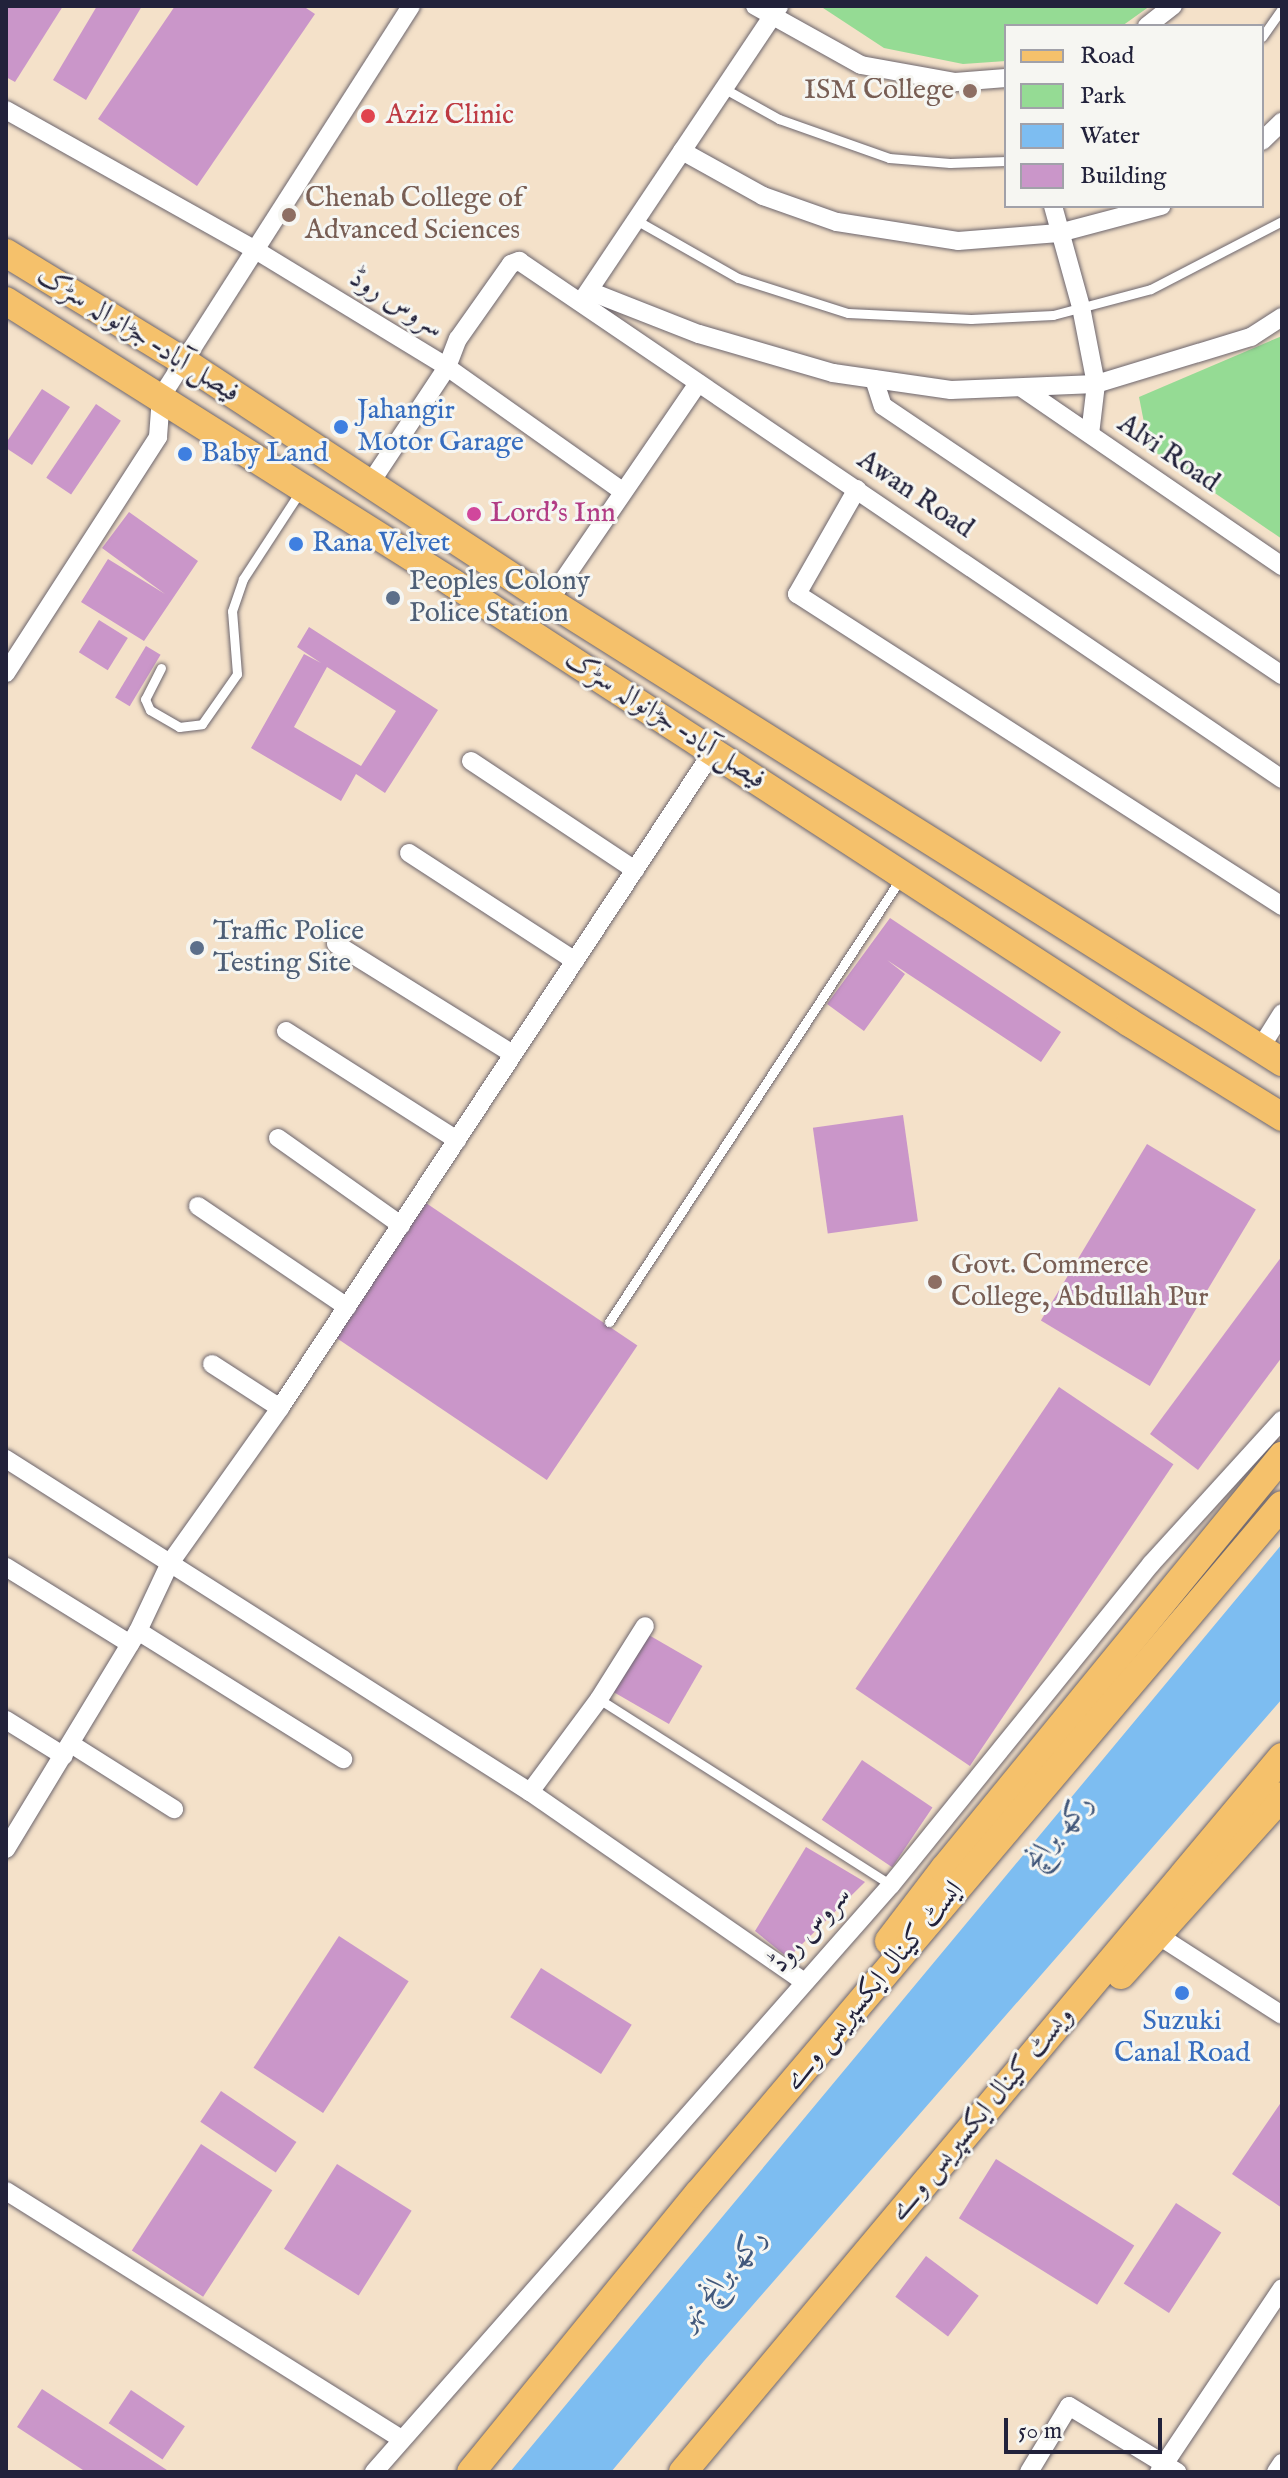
<!DOCTYPE html>
<meta charset="utf-8">
<style>
body{margin:0}
#map{position:relative;width:1288px;height:2478px;overflow:hidden;background:#f4e1c9;font-family:"IM FELL English",Amiri,serif}
div>[style]{position:absolute}
.green>*{inset:0;background:#95db94}
.water>*{inset:0;background:#7dbdf1}
.building>*{inset:0;background:#ca96c9;transform-origin:0 0}
.roads{filter:drop-shadow(0 0 2px #6c656d) drop-shadow(0 0 2px #6c656d)}
.lane>*{height:9px;margin:-4.5px;padding:0 4.5px;transform-origin:4.5px;border-radius:4.5px;background:#fff}
.street>*{height:18px;margin:-9px;padding:0 9px;transform-origin:9px;border-radius:9px;background:#fff}
.primary>*{height:28px;margin:-14px;padding:0 14px;transform-origin:14px;border-radius:14px;background:#f5c16b}
.dots>*{width:22px;height:22px;translate:-50% -50%;box-sizing:border-box;border:4px solid #f6f6f2;border-radius:50%}
span{translate:-50% -50%;white-space:nowrap;text-align:center;line-height:1.15;-webkit-text-stroke:6px #f6f6f2;paint-order:stroke}
.education-label{font-size:28px;color:#785e54}
.right{translate:-100% -50%;text-align:right}
.left{translate:0 -50%;text-align:left}
.health-label{font-size:28px;color:#be3a42}
.street-label{font-size:28px;color:#22223b}
.shop-label{font-size:28px;color:#366cbe}
.hotel-label{font-size:28px;color:#b23c85}
.service-label{font-size:28px;color:#4e5e75}
.water-label{font-size:30px;color:#42587b;font-style:italic}
.frame{position:absolute;inset:0;border:8px solid #22223b;pointer-events:none}
.legend{position:absolute;left:1004px;top:24px;width:260px;height:184px;box-sizing:border-box;background:#f6f6f2;border:2px solid #a1a1a9;margin:0;padding:10px 14px;list-style:none;font-size:24px;color:#22223b}
.legend li{display:flex;align-items:center;gap:16px;height:40px}
.legend b{width:40px;border:2px solid #a1a1a9}
.scale{position:absolute;left:1004px;top:2418px;width:158px;height:36px;box-sizing:border-box;border:4px solid #22223b;border-top:0;padding-left:10px;font-size:24px;line-height:28px;white-space:nowrap;color:#22223b;-webkit-text-stroke:6px #f6f6f2;paint-order:stroke}
</style>
<div id="map">
<div class="green">
<i style="clip-path:polygon(820px 6px,1150px 6px,1122px 26px,1006px 26px,1006px 61px,963px 64px,884px 48px)"></i>
<i style="clip-path:polygon(1282px 336px,1282px 539px,1149px 448px,1139px 397px)"></i>
</div>
<div class="water">
<i style="clip-path:polygon(1282px 1544px,1282px 1699px,704px 2361px,611px 2472px,510px 2472px)"></i>
</div>
<div class="building">
<i style="clip-path:polygon(6px 6px,63px 6px,15px 82px,6px 77px)"></i>
<i style="clip-path:polygon(97px 6px,142px 6px,86px 100px,53px 80px)"></i>
<i style="clip-path:polygon(175px 6px,303px 6px,315px 14px,197px 186px,98px 119px)"></i>
<i style="clip-path:polygon(42px 389px,70px 407px,32px 465px,6px 448px,6px 443px)"></i>
<i style="left:96px;top:404px;width:30px;height:89px;rotate:34deg"></i>
<i style="clip-path:polygon(129px 512px,198px 561px,144px 641px,81px 602px,108px 559px,165px 594px,102px 548px)"></i>
<i style="left:99px;top:620px;width:34px;height:38px;rotate:32deg"></i>
<i style="clip-path:polygon(evenodd,309px 627px,438px 710px,385px 793px,356px 774px,341px 801px,251px 748px,304px 654px,321px 663px,297px 647px,309px 627px,327px 667px,396px 711px,361px 766px,294px 727px,327px 667px)"></i>
<i style="left:146px;top:646px;width:17px;height:60px;rotate:31deg"></i>
<i style="clip-path:polygon(890px 918px,1061px 1032px,1041px 1062px,887px 960px,905px 974px,864px 1031px,827px 1004px)"></i>
<i style="left:903px;top:1115px;width:107px;height:91px;rotate:82deg"></i>
<i style="left:1147px;top:1144px;width:127px;height:206px;rotate:31deg"></i>
<i style="left:426px;top:1203px;width:255px;height:162px;rotate:34deg"></i>
<i style="clip-path:polygon(1282px 1256px,1282px 1357px,1198px 1470px,1150px 1434px)"></i>
<i style="left:1059px;top:1387px;width:138px;height:364px;rotate:34deg"></i>
<i style="left:647px;top:1634px;width:64px;height:67px;rotate:30deg"></i>
<i style="left:862px;top:1760px;width:85px;height:72px;rotate:34deg"></i>
<i style="clip-path:polygon(806px 1847px,865px 1882px,788px 1958px,755px 1931px)"></i>
<i style="left:339px;top:1936px;width:83px;height:157px;rotate:33deg"></i>
<i style="left:541px;top:1968px;width:107px;height:58px;rotate:32deg"></i>
<i style="left:221px;top:2091px;width:91px;height:37px;rotate:34deg"></i>
<i style="clip-path:polygon(1282px 2101px,1282px 2208px,1232px 2174px)"></i>
<i style="left:201px;top:2144px;width:85px;height:127px;rotate:33deg"></i>
<i style="left:996px;top:2159px;width:163px;height:70px;rotate:32deg"></i>
<i style="left:337px;top:2164px;width:88px;height:100px;rotate:32deg"></i>
<i style="left:1176px;top:2203px;width:54px;height:96px;rotate:33deg"></i>
<i style="left:926px;top:2256px;width:66px;height:51px;rotate:37deg"></i>
<i style="clip-path:polygon(42px 2389px,170px 2472px,86px 2472px,17px 2427px)"></i>
<i style="left:131px;top:2390px;width:65px;height:40px;rotate:34deg"></i>
</div>
<div class="roads">
<div class="lane">
<i style="left:1262px;top:37px;width:35px;rotate:-55deg"></i>
<i style="left:725px;top:89px;width:62px;rotate:29.1deg"></i>
<i style="left:779px;top:119px;width:117px;rotate:19.5deg"></i>
<i style="left:889px;top:158px;width:61px;rotate:4.7deg"></i>
<i style="left:950px;top:163px;width:56px;rotate:-2deg"></i>
<i style="left:636px;top:220px;width:117px;rotate:29.6deg"></i>
<i style="left:738px;top:278px;width:115px;rotate:17.7deg"></i>
<i style="left:848px;top:313px;width:123px;rotate:2.8deg"></i>
<i style="left:971px;top:319px;width:82px;rotate:-2.8deg"></i>
<i style="left:1053px;top:315px;width:101px;rotate:-14.9deg"></i>
<i style="left:1151px;top:289px;width:148px;rotate:-27.4deg"></i>
<i style="left:161px;top:668px;width:35px;rotate:117deg"></i>
<i style="left:145px;top:699px;width:12px;rotate:66deg"></i>
<i style="left:150px;top:710px;width:34px;rotate:30deg"></i>
<i style="left:179px;top:727px;width:23px;rotate:-7deg"></i>
<i style="left:202px;top:724px;width:61px;rotate:-55deg"></i>
<i style="left:237px;top:674px;width:63px;rotate:-94.5deg"></i>
<i style="left:232px;top:611px;width:34px;rotate:-71deg"></i>
<i style="left:243px;top:579px;width:106px;rotate:-56.9deg"></i>
<i style="left:609px;top:1322px;width:531px;rotate:-56.67deg"></i>
<i style="left:599px;top:1699px;width:346px;rotate:32.5deg"></i>
</div>
<div class="street">
<i style="left:755px;top:6px;width:121px;rotate:29.1deg"></i>
<i style="left:861px;top:65px;width:96px;rotate:10.3deg"></i>
<i style="left:955px;top:82px;width:51px;rotate:-4.5deg"></i>
<i style="left:1147px;top:26px;width:33px;rotate:-38deg"></i>
<i style="left:6px;top:110px;width:284px;rotate:29.3deg"></i>
<i style="left:254px;top:249px;width:226px;rotate:31.4deg"></i>
<i style="left:447px;top:367px;width:214px;rotate:35.3deg"></i>
<i style="left:1262px;top:141px;width:28px;rotate:-44deg"></i>
<i style="left:682px;top:151px;width:93px;rotate:29.1deg"></i>
<i style="left:763px;top:196px;width:78px;rotate:19.4deg"></i>
<i style="left:837px;top:222px;width:122px;rotate:8.9deg"></i>
<i style="left:958px;top:241px;width:101px;rotate:-4.5deg"></i>
<i style="left:1059px;top:233px;width:106px;rotate:-14.8deg"></i>
<i style="left:1053px;top:206px;width:105px;rotate:74.5deg"></i>
<i style="left:1081px;top:307px;width:78px;rotate:79deg"></i>
<i style="left:1096px;top:384px;width:50px;rotate:96.8deg"></i>
<i style="left:589px;top:291px;width:118px;rotate:21.4deg"></i>
<i style="left:699px;top:334px;width:140px;rotate:16.2deg"></i>
<i style="left:833px;top:373px;width:119px;rotate:8.2deg"></i>
<i style="left:951px;top:390px;width:145px;rotate:-2.4deg"></i>
<i style="left:1096px;top:384px;width:162px;rotate:-16.9deg"></i>
<i style="left:1251px;top:337px;width:37px;rotate:-33deg"></i>
<i style="left:583px;top:299px;width:353px;rotate:-56.2deg"></i>
<i style="left:874px;top:379px;width:28px;rotate:72deg"></i>
<i style="left:883px;top:406px;width:481px;rotate:34deg"></i>
<i style="left:1022px;top:388px;width:315px;rotate:34.4deg"></i>
<i style="left:371px;top:482px;width:138px;rotate:-56.5deg"></i>
<i style="left:447px;top:367px;width:30px;rotate:-69deg"></i>
<i style="left:458px;top:339px;width:92px;rotate:-54.8deg"></i>
<i style="left:511px;top:264px;width:9px;rotate:-21deg"></i>
<i style="left:519px;top:261px;width:922px;rotate:34.17deg"></i>
<i style="left:857px;top:489px;width:121px;rotate:119.7deg"></i>
<i style="left:797px;top:594px;width:577px;rotate:32.75deg"></i>
<i style="left:549px;top:601px;width:264px;rotate:-55.6deg"></i>
<i style="left:6px;top:673px;width:281px;rotate:-57.2deg"></i>
<i style="left:158px;top:437px;width:40px;rotate:-85.7deg"></i>
<i style="left:161px;top:397px;width:464px;rotate:-57.4deg"></i>
<i style="left:471px;top:761px;width:197px;rotate:33.6deg"></i>
<i style="left:409px;top:853px;width:198px;rotate:33deg"></i>
<i style="left:336px;top:944px;width:208px;rotate:31.9deg"></i>
<i style="left:286px;top:1031px;width:203px;rotate:32.5deg"></i>
<i style="left:1261px;top:1047px;width:40px;rotate:-58deg"></i>
<i style="left:278px;top:1138px;width:151px;rotate:35.3deg"></i>
<i style="left:198px;top:1206px;width:180px;rotate:34.1deg"></i>
<i style="left:212px;top:1364px;width:81px;rotate:32.9deg"></i>
<i style="left:6px;top:1459px;width:621px;rotate:32.44deg"></i>
<i style="left:530px;top:1792px;width:332px;rotate:34.7deg"></i>
<i style="left:6px;top:1567px;width:146px;rotate:31.8deg"></i>
<i style="left:138px;top:1631px;width:242px;rotate:32deg"></i>
<i style="left:6px;top:1720px;width:68px;rotate:31.8deg"></i>
<i style="left:71px;top:1744px;width:122px;rotate:32.3deg"></i>
<i style="left:530px;top:1792px;width:116px;rotate:-53.4deg"></i>
<i style="left:599px;top:1699px;width:86px;rotate:-57.8deg"></i>
<i style="left:6px;top:1849px;width:255px;rotate:-58.8deg"></i>
<i style="left:138px;top:1631px;width:75px;rotate:-64.8deg"></i>
<i style="left:170px;top:1563px;width:190px;rotate:-54.6deg"></i>
<i style="left:280px;top:1408px;width:787px;rotate:-56.61deg"></i>
<i style="left:1159px;top:1936px;width:146px;rotate:32.7deg"></i>
<i style="left:6px;top:2191px;width:465px;rotate:32.1deg"></i>
<i style="left:374px;top:2472px;width:782px;rotate:-48.63deg"></i>
<i style="left:891px;top:1885px;width:413px;rotate:-51deg"></i>
<i style="left:1151px;top:1564px;width:195px;rotate:-47.7deg"></i>
<i style="left:1029px;top:2472px;width:77px;rotate:-58.8deg"></i>
<i style="left:1069px;top:2406px;width:127px;rotate:31.4deg"></i>
<i style="left:1159px;top:2472px;width:221px;rotate:-56.2deg"></i>
<i style="left:1276px;top:2472px;width:11px;rotate:-56deg"></i>
</div>
<div class="primary">
<i style="left:6px;top:253px;width:207px;rotate:31.4deg"></i>
<i style="left:183px;top:361px;width:438px;rotate:33.3deg"></i>
<i style="left:549px;top:601px;width:866px;rotate:32.17deg"></i>
<i style="left:6px;top:301px;width:529px;rotate:32.25deg"></i>
<i style="left:453px;top:583px;width:807px;rotate:33.02deg"></i>
<i style="left:1130px;top:1023px;width:179px;rotate:31.7deg"></i>
<i style="left:889px;top:1941px;width:91px;rotate:-52.6deg"></i>
<i style="left:944px;top:1869px;width:534px;rotate:-50.7deg"></i>
<i style="left:1121px;top:1975px;width:241px;rotate:-48deg"></i>
<i style="left:471px;top:2472px;width:359px;rotate:-50.8deg"></i>
<i style="left:698px;top:2194px;width:903px;rotate:-49.72deg"></i>
<i style="left:683px;top:2472px;width:933px;rotate:-50.04deg"></i>
</div>
</div>
<div class="dots">
<i style="left:970px;top:91px;background:#8d6e63"></i>
<i style="left:368px;top:116px;background:#e0444e"></i>
<i style="left:289px;top:215px;background:#8d6e63"></i>
<i style="left:341px;top:427px;background:#3f7fe0"></i>
<i style="left:185px;top:454px;background:#3f7fe0"></i>
<i style="left:474px;top:514px;background:#d1479c"></i>
<i style="left:296px;top:544px;background:#3f7fe0"></i>
<i style="left:393px;top:598px;background:#5c6f8a"></i>
<i style="left:197px;top:948px;background:#5c6f8a"></i>
<i style="left:935px;top:1282px;background:#8d6e63"></i>
<i style="left:1182px;top:1993px;background:#3f7fe0"></i>
</div>
<div class="education-label">
<span class="right" style="left:954px;top:91px">ISM College</span>
<span class="left" style="left:305px;top:215px">Chenab College of<br>Advanced Sciences</span>
<span class="left" style="left:951px;top:1282px">Govt. Commerce<br>College, Abdullah Pur</span>
</div>
<div class="health-label">
<span class="left" style="left:386px;top:116px">Aziz Clinic</span>
</div>
<div class="street-label">
<span style="left:396px;top:304px;rotate:32deg">سروس روڈ</span>
<span style="left:138px;top:335px;rotate:32deg">فیصل آباد– جڑانوالہ سڑک</span>
<span style="left:1168px;top:454px;rotate:34deg">Alvi Road</span>
<span style="left:915px;top:495px;rotate:34deg">Awan Road</span>
<span style="left:665px;top:720px;rotate:33deg">فیصل آباد– جڑانوالہ سڑک</span>
<span style="left:811px;top:1930px;rotate:-48deg">سروس روڈ</span>
<span style="left:874px;top:1986px;rotate:-50deg">ایسٹ کینال ایکسپریس وے</span>
<span style="left:982px;top:2114px;rotate:-50deg">ویسٹ کینال ایکسپریس وے</span>
</div>
<div class="shop-label">
<span class="left" style="left:357px;top:427px">Jahangir<br>Motor Garage</span>
<span class="left" style="left:201px;top:454px">Baby Land</span>
<span class="left" style="left:312px;top:544px">Rana Velvet</span>
<span style="left:1182px;top:2038px">Suzuki<br>Canal Road</span>
</div>
<div class="hotel-label">
<span class="left" style="left:490px;top:514px">Lord's Inn</span>
</div>
<div class="service-label">
<span class="left" style="left:409px;top:598px">Peoples Colony<br>Police Station</span>
<span class="left" style="left:213px;top:948px">Traffic Police<br>Testing Site</span>
</div>
<div class="water-label">
<span style="left:1059px;top:1832px;rotate:-50deg">رکھ برانچ</span>
<span style="left:722px;top:2279px;rotate:-50deg">رکھ برانچ نہر</span>
</div>
<div class="frame"></div>
<ul class="legend">
<li><b style="height:10px;background:#f5c16b"></b>Road</li>
<li><b style="height:22px;background:#95db94"></b>Park</li>
<li><b style="height:22px;background:#7dbdf1"></b>Water</li>
<li><b style="height:22px;background:#ca96c9"></b>Building</li>
</ul>
<div class="scale">50 m</div>
</div>
